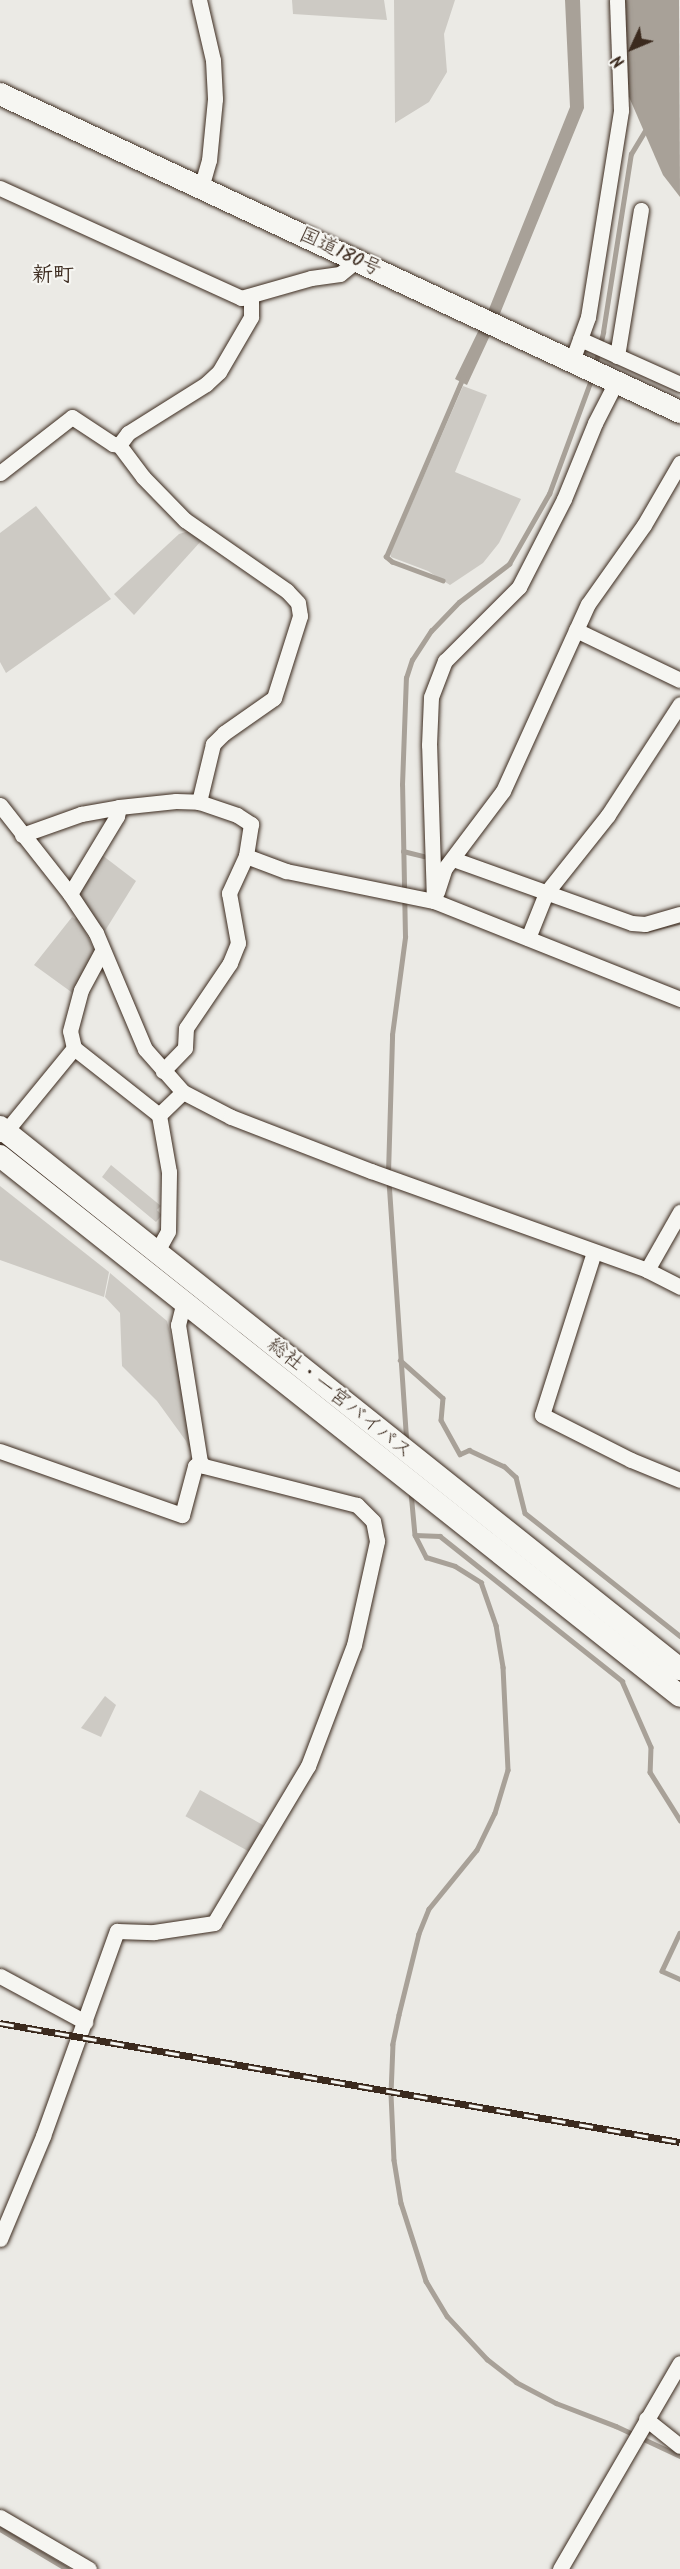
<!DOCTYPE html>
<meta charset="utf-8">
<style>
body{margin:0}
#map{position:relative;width:680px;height:2569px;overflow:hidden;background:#ebeae5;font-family:Kalam,"Klee One",sans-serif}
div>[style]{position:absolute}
.green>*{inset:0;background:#cdcac4;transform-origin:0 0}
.water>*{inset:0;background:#a8a198}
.stream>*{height:4.5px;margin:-2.25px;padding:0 2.25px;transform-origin:2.25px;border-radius:2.25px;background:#a8a198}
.roads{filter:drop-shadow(0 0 2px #3b2a1e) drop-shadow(0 0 2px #3b2a1e)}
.minor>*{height:15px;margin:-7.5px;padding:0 7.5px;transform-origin:7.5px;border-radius:7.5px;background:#f6f6f2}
.highway>*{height:22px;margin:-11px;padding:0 11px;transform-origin:11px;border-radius:11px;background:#f6f6f2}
.rail>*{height:7px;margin-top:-3.5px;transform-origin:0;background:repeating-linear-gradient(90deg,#f6f6f2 0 14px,#3b2a1e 0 28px);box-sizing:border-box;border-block:2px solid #3b2a1e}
span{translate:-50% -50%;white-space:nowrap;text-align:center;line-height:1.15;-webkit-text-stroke:4.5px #f6f6f2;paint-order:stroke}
.street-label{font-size:20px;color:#3b2a1e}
.neighbourhood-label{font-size:21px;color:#3b2a1e;font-weight:700}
.north{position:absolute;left:602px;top:18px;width:60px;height:60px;-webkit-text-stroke:4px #f6f6f2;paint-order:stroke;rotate:226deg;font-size:16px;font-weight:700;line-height:24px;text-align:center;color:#3b2a1e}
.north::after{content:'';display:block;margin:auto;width:21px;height:27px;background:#3b2a1e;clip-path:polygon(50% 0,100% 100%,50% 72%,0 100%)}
</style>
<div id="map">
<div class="green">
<i style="clip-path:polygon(292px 0,384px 0,387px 20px,293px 14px)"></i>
<i style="clip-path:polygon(394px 0,455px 0,444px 34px,447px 72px,429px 102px,395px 123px)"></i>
<i style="clip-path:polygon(463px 386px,487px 395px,455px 472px,521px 499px,499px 543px,483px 563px,450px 585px,428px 571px,391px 557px,390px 554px)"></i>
<i style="clip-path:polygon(36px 506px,111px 599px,6px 673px,0 662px,0 533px)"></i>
<i style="clip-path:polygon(189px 531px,202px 540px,134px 615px,114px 594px,179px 534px)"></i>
<i style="clip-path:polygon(98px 852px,136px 881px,103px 934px,74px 892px)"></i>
<i style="clip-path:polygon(77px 916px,96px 953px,74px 994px,34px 965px,72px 917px,75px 919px)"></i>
<i style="clip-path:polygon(111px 1165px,161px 1206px,157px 1210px,162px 1215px,156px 1222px,102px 1177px)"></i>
<i style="clip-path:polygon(0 1186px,109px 1272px,104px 1297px,0 1260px)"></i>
<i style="clip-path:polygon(110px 1273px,167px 1321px,177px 1360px,192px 1443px,191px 1454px,186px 1441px,157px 1401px,122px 1366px,120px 1313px,105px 1297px)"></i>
<i style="clip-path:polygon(105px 1696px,116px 1705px,101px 1737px,81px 1728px)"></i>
<i style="left:200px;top:1790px;width:73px;height:30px;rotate:29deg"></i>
</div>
<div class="water">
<i style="clip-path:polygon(565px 0,580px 0,584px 108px,499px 316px,467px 385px,455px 379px,489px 309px,570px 107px)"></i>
<i style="clip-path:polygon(625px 0,679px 0,680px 197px,663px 175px,629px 97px,625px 60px)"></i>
</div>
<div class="stream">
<i style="left:595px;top:365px;width:34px;rotate:-76deg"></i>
<i style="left:603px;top:332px;width:180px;rotate:-81.1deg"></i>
<i style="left:631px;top:154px;width:29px;rotate:-59deg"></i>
<i style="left:443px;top:581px;width:54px;rotate:-159.6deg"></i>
<i style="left:392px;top:562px;width:8px;rotate:-140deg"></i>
<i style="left:386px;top:557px;width:196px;rotate:-66.8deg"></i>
<i style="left:403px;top:851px;width:21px;rotate:14deg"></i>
<i style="left:646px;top:930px;width:34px;rotate:-14deg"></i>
<i style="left:388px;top:1173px;width:138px;rotate:-88.3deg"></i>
<i style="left:392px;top:1035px;width:99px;rotate:-82.4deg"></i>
<i style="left:405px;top:937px;width:152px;rotate:-91.1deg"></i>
<i style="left:402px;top:785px;width:107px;rotate:-87.9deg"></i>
<i style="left:406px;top:678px;width:19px;rotate:-72deg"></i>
<i style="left:412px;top:660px;width:35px;rotate:-57deg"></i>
<i style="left:431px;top:631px;width:40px;rotate:-46deg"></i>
<i style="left:459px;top:602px;width:63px;rotate:-37.2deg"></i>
<i style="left:509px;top:564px;width:81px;rotate:-60.3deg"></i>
<i style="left:549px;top:494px;width:125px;rotate:-69.8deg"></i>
<i style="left:389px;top:1181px;width:262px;rotate:86.1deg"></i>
<i style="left:400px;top:1360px;width:57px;rotate:41.5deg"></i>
<i style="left:443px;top:1398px;width:22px;rotate:95deg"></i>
<i style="left:441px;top:1420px;width:39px;rotate:61deg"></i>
<i style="left:460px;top:1454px;width:10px;rotate:-24deg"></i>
<i style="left:469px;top:1450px;width:38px;rotate:25deg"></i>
<i style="left:504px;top:1466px;width:16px;rotate:43deg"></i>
<i style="left:516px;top:1477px;width:37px;rotate:76deg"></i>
<i style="left:525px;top:1513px;width:198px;rotate:38.4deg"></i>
<i style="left:411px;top:1492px;width:43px;rotate:84.7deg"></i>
<i style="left:415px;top:1535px;width:25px;rotate:63deg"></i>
<i style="left:426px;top:1557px;width:30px;rotate:17deg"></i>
<i style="left:455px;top:1566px;width:31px;rotate:32deg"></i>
<i style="left:481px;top:1582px;width:46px;rotate:70.8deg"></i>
<i style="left:496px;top:1625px;width:43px;rotate:80.5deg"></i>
<i style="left:503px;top:1667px;width:103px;rotate:87.2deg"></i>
<i style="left:508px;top:1770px;width:45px;rotate:106.8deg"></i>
<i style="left:495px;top:1813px;width:41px;rotate:115.9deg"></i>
<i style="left:477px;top:1850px;width:76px;rotate:129.1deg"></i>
<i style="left:429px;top:1909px;width:27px;rotate:112deg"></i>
<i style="left:419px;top:1934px;width:83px;rotate:103.9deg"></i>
<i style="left:399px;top:2015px;width:30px;rotate:102deg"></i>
<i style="left:393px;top:2044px;width:50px;rotate:92.3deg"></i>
<i style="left:391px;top:2094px;width:66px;rotate:87.4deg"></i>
<i style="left:394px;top:2160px;width:44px;rotate:80.8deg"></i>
<i style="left:401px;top:2203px;width:82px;rotate:72.2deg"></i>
<i style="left:426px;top:2281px;width:41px;rotate:59deg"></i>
<i style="left:447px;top:2316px;width:59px;rotate:47.1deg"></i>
<i style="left:487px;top:2359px;width:37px;rotate:38deg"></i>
<i style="left:516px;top:2382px;width:45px;rotate:27.7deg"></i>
<i style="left:556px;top:2403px;width:64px;rotate:21deg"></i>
<i style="left:616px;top:2426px;width:71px;rotate:25.1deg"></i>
<i style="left:415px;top:1535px;width:25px;rotate:2deg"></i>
<i style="left:440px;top:1536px;width:233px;rotate:38.5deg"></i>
<i style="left:622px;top:1681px;width:72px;rotate:66.3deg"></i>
<i style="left:651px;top:1747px;width:25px;rotate:92deg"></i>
<i style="left:650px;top:1772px;width:57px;rotate:58deg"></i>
<i style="left:680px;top:1933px;width:42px;rotate:115.3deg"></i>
<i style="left:662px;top:1971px;width:20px;rotate:24deg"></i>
<i style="left:0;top:2529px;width:78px;rotate:30.8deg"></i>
</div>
<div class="roads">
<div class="minor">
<i style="left:199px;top:0;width:62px;rotate:76.9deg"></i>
<i style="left:213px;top:60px;width:39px;rotate:87deg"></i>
<i style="left:215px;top:99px;width:61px;rotate:95.6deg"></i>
<i style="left:209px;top:160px;width:29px;rotate:106deg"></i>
<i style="left:0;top:188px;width:265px;rotate:24.5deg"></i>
<i style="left:241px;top:298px;width:73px;rotate:-15.9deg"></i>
<i style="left:311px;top:278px;width:29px;rotate:-8deg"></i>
<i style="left:340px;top:274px;width:21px;rotate:-39deg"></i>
<i style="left:580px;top:339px;width:110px;rotate:24.2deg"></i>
<i style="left:617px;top:356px;width:148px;rotate:-80.7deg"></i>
<i style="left:572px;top:361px;width:47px;rotate:-70deg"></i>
<i style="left:588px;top:317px;width:210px;rotate:-80.9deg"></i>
<i style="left:621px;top:110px;width:110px;rotate:-92.1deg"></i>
<i style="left:119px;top:445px;width:15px;rotate:-53deg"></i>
<i style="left:128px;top:433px;width:92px;rotate:-32.1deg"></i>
<i style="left:206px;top:384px;width:18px;rotate:-43deg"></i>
<i style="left:219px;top:372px;width:64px;rotate:-59.8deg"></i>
<i style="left:251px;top:317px;width:20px;rotate:-90deg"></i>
<i style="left:0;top:473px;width:91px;rotate:-37.9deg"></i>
<i style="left:72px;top:417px;width:49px;rotate:33.4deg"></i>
<i style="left:113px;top:444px;width:6px;rotate:9deg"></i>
<i style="left:119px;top:445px;width:40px;rotate:53deg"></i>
<i style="left:143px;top:477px;width:60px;rotate:45.7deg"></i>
<i style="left:185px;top:520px;width:124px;rotate:34.8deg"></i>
<i style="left:287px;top:591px;width:16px;rotate:47deg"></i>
<i style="left:298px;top:603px;width:13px;rotate:81deg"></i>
<i style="left:300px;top:616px;width:86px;rotate:107.6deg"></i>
<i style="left:274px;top:698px;width:61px;rotate:145deg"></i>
<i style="left:224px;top:733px;width:16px;rotate:135deg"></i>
<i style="left:213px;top:744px;width:60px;rotate:103.6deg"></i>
<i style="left:576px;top:630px;width:115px;rotate:25.7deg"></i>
<i style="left:0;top:805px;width:113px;rotate:51.8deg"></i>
<i style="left:70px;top:894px;width:47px;rotate:56.3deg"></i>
<i style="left:96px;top:933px;width:126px;rotate:67.1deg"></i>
<i style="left:145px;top:1049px;width:57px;rotate:48.5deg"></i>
<i style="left:183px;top:1092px;width:54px;rotate:27.5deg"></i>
<i style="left:231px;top:1117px;width:150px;rotate:21.1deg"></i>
<i style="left:371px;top:1171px;width:293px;rotate:19.7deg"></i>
<i style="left:647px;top:1270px;width:37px;rotate:27deg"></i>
<i style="left:22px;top:835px;width:63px;rotate:-19.6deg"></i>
<i style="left:81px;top:814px;width:39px;rotate:-10deg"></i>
<i style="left:119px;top:807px;width:57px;rotate:-6deg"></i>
<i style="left:176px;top:801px;width:23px;rotate:2deg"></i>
<i style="left:199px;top:802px;width:40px;rotate:18.9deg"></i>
<i style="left:237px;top:815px;width:17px;rotate:33deg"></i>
<i style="left:251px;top:824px;width:32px;rotate:99deg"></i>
<i style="left:246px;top:856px;width:41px;rotate:114.7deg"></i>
<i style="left:229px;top:893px;width:51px;rotate:79.8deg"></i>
<i style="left:238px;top:943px;width:22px;rotate:112deg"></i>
<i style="left:230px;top:963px;width:78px;rotate:124.1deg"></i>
<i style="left:186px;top:1028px;width:20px;rotate:93deg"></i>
<i style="left:185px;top:1048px;width:32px;rotate:134deg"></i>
<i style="left:246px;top:856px;width:43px;rotate:20.6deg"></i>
<i style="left:286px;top:871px;width:151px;rotate:11.5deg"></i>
<i style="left:434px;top:901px;width:265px;rotate:21.7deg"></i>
<i style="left:453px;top:859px;width:190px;rotate:19.7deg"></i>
<i style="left:632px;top:923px;width:13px;rotate:4deg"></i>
<i style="left:645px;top:924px;width:36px;rotate:-16deg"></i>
<i style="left:437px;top:892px;width:25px;rotate:-72deg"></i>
<i style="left:445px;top:868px;width:96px;rotate:-53deg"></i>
<i style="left:503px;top:791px;width:205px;rotate:-65.6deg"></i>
<i style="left:588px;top:604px;width:97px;rotate:-54.7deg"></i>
<i style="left:644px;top:525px;width:72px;rotate:-59.9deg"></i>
<i style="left:70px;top:894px;width:91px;rotate:-58.9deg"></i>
<i style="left:117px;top:816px;width:9px;rotate:-77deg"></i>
<i style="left:434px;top:901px;width:156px;rotate:-91.8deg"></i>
<i style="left:429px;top:745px;width:48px;rotate:-87.6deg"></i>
<i style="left:431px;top:697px;width:39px;rotate:-69deg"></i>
<i style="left:445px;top:661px;width:105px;rotate:-45deg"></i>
<i style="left:519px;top:587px;width:99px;rotate:-62.9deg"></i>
<i style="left:564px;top:499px;width:82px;rotate:-67.8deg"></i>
<i style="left:595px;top:423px;width:46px;rotate:-62.9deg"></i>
<i style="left:528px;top:938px;width:48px;rotate:-68.2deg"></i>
<i style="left:546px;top:893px;width:100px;rotate:-51.5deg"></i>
<i style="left:608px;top:815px;width:132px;rotate:-57deg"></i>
<i style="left:74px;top:1048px;width:108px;rotate:38.2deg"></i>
<i style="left:0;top:1134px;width:7px;rotate:-27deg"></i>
<i style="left:6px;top:1131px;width:107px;rotate:-50.7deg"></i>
<i style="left:74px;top:1048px;width:17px;rotate:-103deg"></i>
<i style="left:70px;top:1031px;width:42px;rotate:-75deg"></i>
<i style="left:81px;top:990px;width:44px;rotate:-61.7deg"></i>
<i style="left:594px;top:1252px;width:171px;rotate:107.7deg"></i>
<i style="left:542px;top:1415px;width:100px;rotate:26.8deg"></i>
<i style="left:631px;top:1460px;width:53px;rotate:22.2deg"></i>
<i style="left:156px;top:1253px;width:25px;rotate:-61deg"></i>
<i style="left:168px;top:1231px;width:59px;rotate:-89deg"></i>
<i style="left:169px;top:1172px;width:58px;rotate:-100deg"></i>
<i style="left:159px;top:1115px;width:33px;rotate:-44deg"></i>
<i style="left:647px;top:1270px;width:67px;rotate:-60.4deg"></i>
<i style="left:0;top:1451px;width:193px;rotate:19.4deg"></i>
<i style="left:182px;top:1515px;width:51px;rotate:-75.1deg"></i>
<i style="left:195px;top:1466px;width:6px;rotate:-39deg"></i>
<i style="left:0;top:1976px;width:97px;rotate:28.4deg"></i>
<i style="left:0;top:2239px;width:112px;rotate:-67.3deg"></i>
<i style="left:43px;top:2136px;width:218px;rotate:-70.2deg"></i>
<i style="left:117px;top:1931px;width:37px;rotate:2deg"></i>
<i style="left:154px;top:1932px;width:61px;rotate:-8.5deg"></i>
<i style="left:214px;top:1923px;width:183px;rotate:-59.1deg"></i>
<i style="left:308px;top:1766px;width:129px;rotate:-69.2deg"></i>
<i style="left:354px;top:1645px;width:107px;rotate:-77.5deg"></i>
<i style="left:377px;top:1541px;width:20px;rotate:-101deg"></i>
<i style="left:373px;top:1521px;width:23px;rotate:-135deg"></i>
<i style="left:357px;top:1505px;width:158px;rotate:-165.7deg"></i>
<i style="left:204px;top:1466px;width:6px;rotate:-135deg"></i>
<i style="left:200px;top:1462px;width:139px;rotate:-99.1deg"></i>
<i style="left:178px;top:1325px;width:25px;rotate:-76deg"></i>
<i style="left:646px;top:2419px;width:43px;rotate:38.5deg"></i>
<i style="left:0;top:2517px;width:103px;rotate:30.3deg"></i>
<i style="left:560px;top:2569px;width:238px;rotate:-59.8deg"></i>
</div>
<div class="highway">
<i style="left:0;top:94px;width:751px;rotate:25.06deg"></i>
<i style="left:0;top:1127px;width:870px;rotate:38.56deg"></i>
<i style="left:0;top:1156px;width:868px;rotate:38.45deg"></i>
</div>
</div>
<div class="rail">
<i style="left:0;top:2023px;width:690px;rotate:9.93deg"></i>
</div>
<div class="street-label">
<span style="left:340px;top:253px;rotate:25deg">国道180号</span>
<span style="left:339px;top:1399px;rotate:39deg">総社・一宮バイパス</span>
</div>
<div class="neighbourhood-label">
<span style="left:53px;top:276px">新町</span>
</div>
<div class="north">N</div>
</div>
